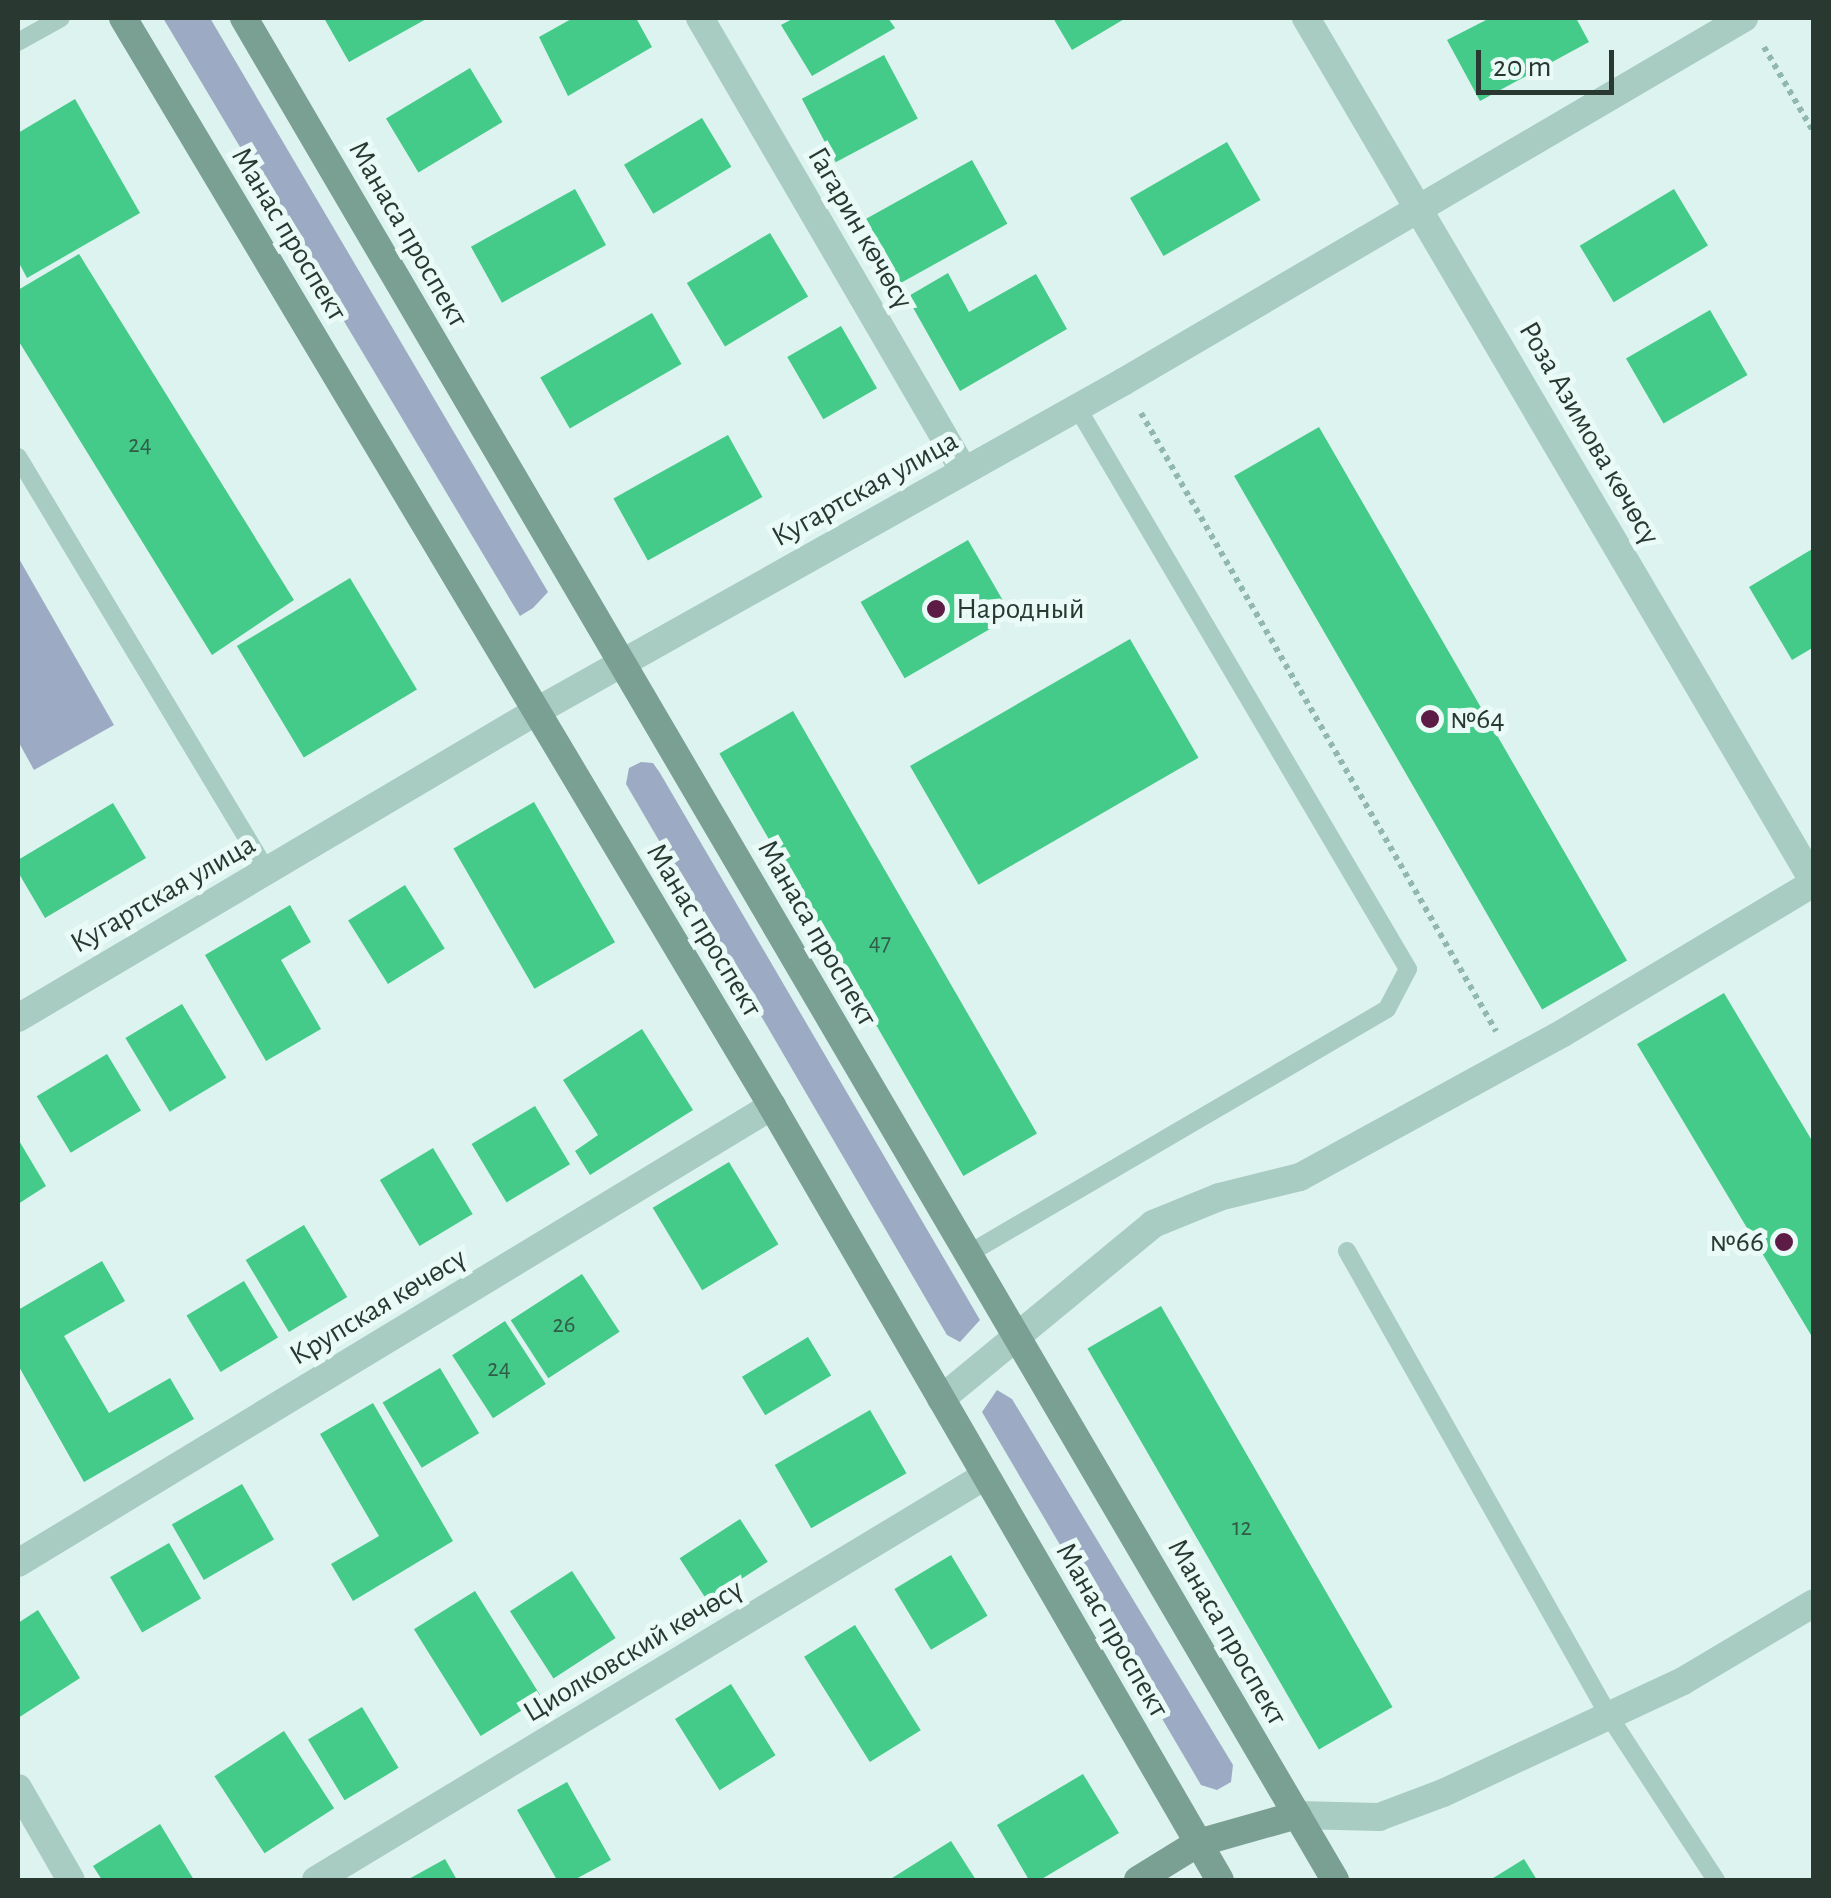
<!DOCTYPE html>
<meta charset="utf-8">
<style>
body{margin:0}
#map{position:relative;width:1831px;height:1898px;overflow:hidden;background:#ddf3ef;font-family:"Alegreya Sans",sans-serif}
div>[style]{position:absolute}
.green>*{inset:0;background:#9cabc3}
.building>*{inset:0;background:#44ca89;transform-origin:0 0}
.path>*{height:6px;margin-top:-3px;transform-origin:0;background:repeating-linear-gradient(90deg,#92b8ad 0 5px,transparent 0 10px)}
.service>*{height:18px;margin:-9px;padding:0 9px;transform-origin:9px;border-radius:9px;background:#a8ccc2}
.minor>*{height:28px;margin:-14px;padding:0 14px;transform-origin:14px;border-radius:14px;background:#a8ccc2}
.secondary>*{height:28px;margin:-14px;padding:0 14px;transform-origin:14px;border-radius:14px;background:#79a092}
.dots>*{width:28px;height:28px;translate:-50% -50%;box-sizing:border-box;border:5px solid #eafbf7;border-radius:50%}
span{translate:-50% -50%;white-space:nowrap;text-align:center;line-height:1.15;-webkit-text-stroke:10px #eafbf7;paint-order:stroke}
.number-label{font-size:25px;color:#305d48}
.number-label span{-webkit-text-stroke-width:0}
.street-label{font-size:30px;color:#293932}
.poi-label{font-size:30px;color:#293932}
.left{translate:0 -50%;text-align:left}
.right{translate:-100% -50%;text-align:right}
.frame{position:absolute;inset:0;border:20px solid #293932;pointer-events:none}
.scale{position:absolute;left:1476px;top:50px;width:138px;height:45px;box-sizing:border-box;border:5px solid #293932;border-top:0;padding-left:12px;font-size:30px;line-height:35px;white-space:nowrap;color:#293932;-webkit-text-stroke:8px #eafbf7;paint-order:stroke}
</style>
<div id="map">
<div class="green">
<i style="clip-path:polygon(163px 18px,210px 18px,548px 592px,533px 608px,520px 616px)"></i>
<i style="clip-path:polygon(18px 557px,114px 725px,34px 770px,18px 741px)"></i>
<i style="clip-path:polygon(641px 762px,653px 763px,660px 773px,980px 1320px,960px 1342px,947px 1335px,626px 784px,629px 768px)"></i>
<i style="clip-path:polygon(997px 1390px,1012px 1399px,1233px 1765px,1231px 1782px,1217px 1790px,1201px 1785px,982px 1412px)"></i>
</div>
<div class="building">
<i style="clip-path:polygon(324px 18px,428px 18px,349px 62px)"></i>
<i style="clip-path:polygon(573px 18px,636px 18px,652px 47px,568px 96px,539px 37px)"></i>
<i style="clip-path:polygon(794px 18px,888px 18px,895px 28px,812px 76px,781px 25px)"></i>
<i style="clip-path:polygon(1053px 18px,1126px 18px,1072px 50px)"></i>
<i style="clip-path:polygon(1490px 18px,1576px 18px,1589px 42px,1480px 101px,1447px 40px)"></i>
<i style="left:884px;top:55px;width:72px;height:93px;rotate:62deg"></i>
<i style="left:470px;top:68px;width:63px;height:98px;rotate:59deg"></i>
<i style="clip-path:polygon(75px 99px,140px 213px,27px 278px,18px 261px,18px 133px)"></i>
<i style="left:702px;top:118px;width:57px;height:91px;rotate:59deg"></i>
<i style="left:1227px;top:142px;width:67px;height:112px;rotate:60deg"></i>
<i style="left:972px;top:160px;width:73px;height:122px;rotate:61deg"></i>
<i style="left:575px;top:189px;width:64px;height:119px;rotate:61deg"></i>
<i style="left:1674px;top:189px;width:66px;height:110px;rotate:59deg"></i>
<i style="left:770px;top:233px;width:74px;height:97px;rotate:59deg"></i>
<i style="clip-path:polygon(79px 254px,294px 600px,212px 655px,18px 340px,18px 290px)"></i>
<i style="clip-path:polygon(948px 273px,969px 312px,1036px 274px,1067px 329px,960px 391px,907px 297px)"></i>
<i style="left:1710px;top:310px;width:75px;height:97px;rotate:60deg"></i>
<i style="left:652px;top:313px;width:59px;height:129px;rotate:60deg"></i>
<i style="left:841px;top:326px;width:72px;height:62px;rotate:60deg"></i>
<i style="left:1319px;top:427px;width:616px;height:98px;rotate:60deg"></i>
<i style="left:728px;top:435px;width:71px;height:131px;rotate:61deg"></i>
<i style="left:968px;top:540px;width:88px;height:124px;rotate:60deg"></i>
<i style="clip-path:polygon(1814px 548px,1814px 647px,1792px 660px,1749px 587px)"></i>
<i style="left:350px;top:578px;width:130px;height:132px;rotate:59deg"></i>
<i style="left:1130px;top:639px;width:137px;height:254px;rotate:60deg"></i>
<i style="left:793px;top:711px;width:488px;height:85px;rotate:60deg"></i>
<i style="left:534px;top:802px;width:162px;height:93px;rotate:60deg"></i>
<i style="clip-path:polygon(113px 803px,146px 858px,45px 918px,18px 872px,18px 860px)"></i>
<i style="left:405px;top:885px;width:75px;height:67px;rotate:58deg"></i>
<i style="clip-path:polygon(290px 905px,311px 942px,281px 960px,321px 1029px,266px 1061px,205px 955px)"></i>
<i style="clip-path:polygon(1724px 993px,1814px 1144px,1814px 1340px,1637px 1044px)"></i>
<i style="left:182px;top:1004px;width:86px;height:66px;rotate:59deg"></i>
<i style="clip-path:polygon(642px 1029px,693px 1110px,590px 1175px,575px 1151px,598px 1135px,563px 1080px)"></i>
<i style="left:107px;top:1054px;width:66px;height:82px;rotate:59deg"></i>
<i style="left:535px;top:1106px;width:68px;height:74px;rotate:59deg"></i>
<i style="clip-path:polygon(18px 1139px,46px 1186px,18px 1204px)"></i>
<i style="left:433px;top:1148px;width:77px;height:62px;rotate:59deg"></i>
<i style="left:729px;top:1162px;width:96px;height:89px;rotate:59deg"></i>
<i style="left:304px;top:1225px;width:84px;height:68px;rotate:59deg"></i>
<i style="clip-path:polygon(102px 1261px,125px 1301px,64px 1336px,109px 1413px,170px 1378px,194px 1419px,84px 1482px,18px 1365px,18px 1310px)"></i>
<i style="left:582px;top:1274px;width:69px;height:85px;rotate:57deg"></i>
<i style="left:244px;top:1281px;width:66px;height:67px;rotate:59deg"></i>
<i style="left:1161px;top:1306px;width:463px;height:85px;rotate:60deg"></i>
<i style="left:505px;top:1321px;width:75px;height:63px;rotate:57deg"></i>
<i style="left:808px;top:1337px;width:45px;height:77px;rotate:59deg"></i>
<i style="left:440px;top:1368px;width:76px;height:67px;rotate:59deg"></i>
<i style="clip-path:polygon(373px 1403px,453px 1541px,353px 1601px,331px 1564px,379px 1536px,320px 1434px)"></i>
<i style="left:870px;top:1410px;width:73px;height:110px;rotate:60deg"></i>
<i style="left:242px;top:1484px;width:64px;height:81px;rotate:60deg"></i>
<i style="left:740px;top:1519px;width:51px;height:72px;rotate:57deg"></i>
<i style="left:169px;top:1543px;width:64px;height:68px;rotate:60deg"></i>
<i style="left:951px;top:1555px;width:71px;height:66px;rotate:59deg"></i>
<i style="left:572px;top:1571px;width:80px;height:74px;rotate:57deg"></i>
<i style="left:475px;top:1591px;width:126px;height:72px;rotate:58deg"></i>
<i style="clip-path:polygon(38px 1610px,80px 1678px,18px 1718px,18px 1623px)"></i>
<i style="left:855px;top:1625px;width:124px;height:60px;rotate:58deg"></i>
<i style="left:731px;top:1684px;width:84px;height:66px;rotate:58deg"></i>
<i style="left:362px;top:1707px;width:71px;height:63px;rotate:59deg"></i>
<i style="left:284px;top:1731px;width:92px;height:83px;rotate:57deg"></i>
<i style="clip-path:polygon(1083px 1774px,1119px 1833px,1040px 1880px,1029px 1880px,997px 1825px)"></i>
<i style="clip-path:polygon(567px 1782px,611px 1860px,574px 1880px,557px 1880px,517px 1810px)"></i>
<i style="clip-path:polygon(160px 1824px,194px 1880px,102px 1880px,93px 1866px)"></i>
<i style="clip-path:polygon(951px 1841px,976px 1880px,889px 1880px)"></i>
<i style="clip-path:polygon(445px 1859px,457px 1880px,407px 1880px)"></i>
<i style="clip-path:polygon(1524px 1859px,1537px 1880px,1490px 1880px)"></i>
</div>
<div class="path">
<i style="left:1764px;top:47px;width:99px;rotate:59.8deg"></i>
<i style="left:1141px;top:413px;width:713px;rotate:60.13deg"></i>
</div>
<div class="service">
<i style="left:18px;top:42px;width:49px;rotate:-29.2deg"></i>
<i style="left:18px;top:457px;width:483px;rotate:59deg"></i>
<i style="left:1347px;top:1251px;width:534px;rotate:60.6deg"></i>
<i style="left:1609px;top:1716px;width:196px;rotate:56.9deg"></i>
<i style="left:968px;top:1254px;width:485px;rotate:-30.3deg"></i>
<i style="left:1387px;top:1009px;width:45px;rotate:-62.3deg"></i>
<i style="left:1408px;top:969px;width:652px;rotate:-120.5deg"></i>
</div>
<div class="minor">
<i style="left:700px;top:18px;width:524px;rotate:59.77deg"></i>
<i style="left:1306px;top:18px;width:1002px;rotate:59.55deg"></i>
<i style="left:18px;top:1018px;width:601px;rotate:-30.62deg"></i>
<i style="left:535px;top:712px;width:674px;rotate:-29.3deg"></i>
<i style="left:1123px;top:382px;width:720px;rotate:-30.38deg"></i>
<i style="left:941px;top:1399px;width:275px;rotate:-39.5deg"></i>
<i style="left:1153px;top:1224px;width:71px;rotate:-22.2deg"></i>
<i style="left:1219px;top:1197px;width:83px;rotate:-13.9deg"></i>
<i style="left:1300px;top:1177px;width:300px;rotate:-28.7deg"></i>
<i style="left:1563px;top:1033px;width:292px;rotate:-30.9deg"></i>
<i style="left:18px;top:1563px;width:882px;rotate:-31.22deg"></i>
<i style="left:18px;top:1788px;width:106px;rotate:60.1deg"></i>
<i style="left:1297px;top:1815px;width:82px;rotate:1.4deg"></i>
<i style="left:1379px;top:1817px;width:68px;rotate:-20.6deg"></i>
<i style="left:1443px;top:1793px;width:265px;rotate:-25deg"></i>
<i style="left:1683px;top:1681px;width:152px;rotate:-30.8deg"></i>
<i style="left:316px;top:1880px;width:782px;rotate:-31.13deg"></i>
</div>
<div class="secondary">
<i style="left:123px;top:18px;width:1267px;rotate:59.18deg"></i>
<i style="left:772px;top:1106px;width:894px;rotate:59.94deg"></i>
<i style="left:244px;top:18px;width:2158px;rotate:59.63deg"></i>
<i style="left:1138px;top:1880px;width:70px;rotate:-31.7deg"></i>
<i style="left:1198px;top:1843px;width:103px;rotate:-15.8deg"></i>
</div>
<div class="dots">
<i style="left:936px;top:609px;background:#5c1c46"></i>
<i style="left:1430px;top:719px;background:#5c1c46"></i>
<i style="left:1784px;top:1242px;background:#5c1c46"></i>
</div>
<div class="number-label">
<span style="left:140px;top:445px">24</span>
<span style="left:880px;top:943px">47</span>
<span style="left:564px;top:1325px">26</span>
<span style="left:499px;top:1369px">24</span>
<span style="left:1242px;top:1528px">12</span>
</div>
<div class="street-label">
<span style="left:860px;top:228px;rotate:60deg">Гагарин көчөсү</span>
<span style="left:289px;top:234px;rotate:59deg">Манас проспект</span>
<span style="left:408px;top:234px;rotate:60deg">Манаса проспект</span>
<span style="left:1589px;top:433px;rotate:60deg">Роза Азимова көчөсү</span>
<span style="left:865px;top:489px;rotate:-29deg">Кугартская улица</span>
<span style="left:163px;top:894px;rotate:-30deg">Кугартская улица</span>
<span style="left:704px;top:930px;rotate:59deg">Манас проспект</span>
<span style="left:817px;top:933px;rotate:60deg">Манаса проспект</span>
<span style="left:378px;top:1307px;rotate:-31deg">Крупская көчөсү</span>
<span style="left:1112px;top:1630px;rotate:60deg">Манас проспект</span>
<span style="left:1227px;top:1632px;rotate:60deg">Манаса проспект</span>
<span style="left:633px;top:1651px;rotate:-31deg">Циолковский көчөсү</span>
</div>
<div class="poi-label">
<span class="left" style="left:956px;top:609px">Народный</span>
<span class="left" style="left:1450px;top:719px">№64</span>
<span class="right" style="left:1764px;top:1242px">№66</span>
</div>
<div class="frame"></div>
<div class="scale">20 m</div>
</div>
